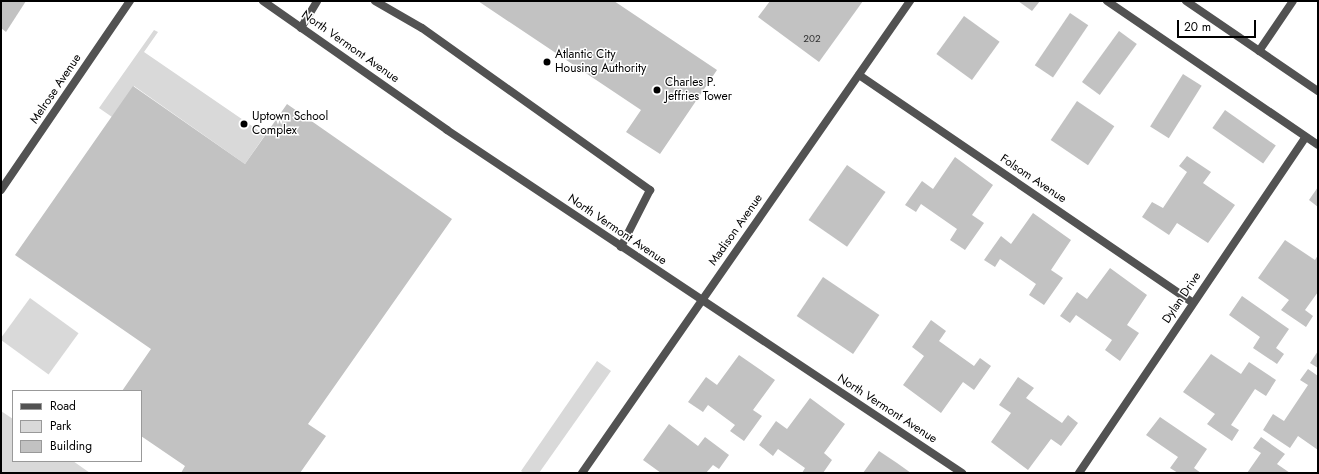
<!DOCTYPE html>
<style>
body{margin:0}
#map{position:relative;width:1319px;height:474px;overflow:hidden;background:#fff;font-family:Jost,sans-serif}
div>[style]{position:absolute}
.green>*{inset:0;background:#d9d9d9;transform-origin:0 0}
.building>*{inset:0;background:#c2c2c2;transform-origin:0 0}
.service>*{height:8px;margin:-4px;padding:0 4px;transform-origin:4px;border-radius:4px;background:#525252}
.minor>*{height:8px;margin:-4px;padding:0 4px;transform-origin:4px;border-radius:4px;background:#525252}
.tertiary>*{height:8px;margin:-4px;padding:0 4px;transform-origin:4px;border-radius:4px;background:#525252}
.dots>*{width:11px;height:11px;translate:-50% -50%;box-sizing:border-box;border:2px solid #fff;border-radius:50%}
span{translate:-50% -50%;white-space:nowrap;text-align:center;line-height:1.15;-webkit-text-stroke:3px #fff;paint-order:stroke}
.number-label{font-size:10px;color:#303030}
.number-label span{-webkit-text-stroke-width:0}
.street-label{font-size:12px;color:#000}
.poi-label{font-size:12px;color:#000}
.left{translate:0 -50%;text-align:left}
.frame{position:absolute;inset:0;border:2px solid #000;pointer-events:none}
.legend{position:absolute;left:12px;top:390px;width:130px;height:72px;box-sizing:border-box;background:#fff;border:1px solid #999;margin:0;padding:5px 7px;list-style:none;font-size:12px;color:#000}
.legend li{display:flex;align-items:center;gap:8px;height:20px}
.legend b{width:20px;border:1px solid #999}
.scale{position:absolute;left:1177px;top:20px;width:79px;height:18px;box-sizing:border-box;border:2px solid #000;border-top:0;padding-left:5px;font-size:12px;line-height:14px;white-space:nowrap;color:#000;-webkit-text-stroke:3px #fff;paint-order:stroke}
</style>
<div id="map">
<div class="green">
<i style="clip-path:polygon(154px 30px,158px 32px,144px 52px,265px 135px,245px 164px,134px 86px,112px 117px,99px 108px)"></i>
<i style="left:30px;top:298px;width:60px;height:51px;rotate:36deg"></i>
<i style="clip-path:polygon(597px 361px,611px 371px,539px 473px,524px 473px,521px 471px)"></i>
<i style="clip-path:polygon(1px 411px,13px 419px,13px 461px,73px 461px,90px 473px,1px 473px)"></i>
</div>
<div class="building">
<i style="clip-path:polygon(1px 1px,26px 1px,6px 32px,1px 28px)"></i>
<i style="clip-path:polygon(478px 1px,614px 1px,717px 70px,660px 154px,626px 132px,641px 110px)"></i>
<i style="clip-path:polygon(770px 1px,863px 1px,819px 62px,758px 17px)"></i>
<i style="clip-path:polygon(1018px 1px,1040px 1px,1032px 11px)"></i>
<i style="left:1070px;top:13px;width:22px;height:63px;rotate:34deg"></i>
<i style="left:964px;top:16px;width:44px;height:47px;rotate:36deg"></i>
<i style="left:1119px;top:31px;width:22px;height:63px;rotate:36deg"></i>
<i style="left:1183px;top:74px;width:22px;height:62px;rotate:32deg"></i>
<i style="clip-path:polygon(133px 86px,245px 164px,287px 104px,452px 219px,308px 424px,326px 436px,300px 473px,181px 473px,185px 466px,141px 436px,141px 391px,122px 391px,151px 349px,15px 255px)"></i>
<i style="left:1077px;top:101px;width:45px;height:47px;rotate:34deg"></i>
<i style="left:1225px;top:110px;width:62px;height:22px;rotate:35deg"></i>
<i style="clip-path:polygon(1187px 156px,1211px 172px,1203px 183px,1235px 205px,1208px 243px,1177px 223px,1169px 235px,1142px 217px,1152px 202px,1163px 208px,1187px 172px,1179px 166px)"></i>
<i style="clip-path:polygon(955px 157px,993px 185px,972px 215px,984px 223px,965px 250px,950px 240px,957px 229px,921px 204px,916px 212px,905px 205px,922px 181px,933px 189px)"></i>
<i style="left:847px;top:165px;width:47px;height:67px;rotate:35deg"></i>
<i style="clip-path:polygon(1318px 187px,1318px 207px,1309px 200px)"></i>
<i style="clip-path:polygon(1033px 213px,1071px 240px,1051px 270px,1063px 278px,1044px 305px,1029px 295px,1036px 284px,1000px 259px,995px 267px,984px 260px,1001px 236px,1011px 244px)"></i>
<i style="clip-path:polygon(1285px 240px,1315px 260px,1318px 255px,1318px 292px,1305px 310px,1313px 316px,1306px 327px,1281px 310px,1289px 300px,1258px 278px)"></i>
<i style="clip-path:polygon(1110px 268px,1147px 295px,1127px 325px,1139px 333px,1120px 361px,1105px 350px,1112px 340px,1076px 315px,1070px 323px,1060px 316px,1077px 292px,1087px 299px)"></i>
<i style="left:823px;top:277px;width:68px;height:47px;rotate:34deg"></i>
<i style="clip-path:polygon(1242px 296px,1289px 329px,1276px 348px,1284px 354px,1277px 364px,1253px 348px,1260px 337px,1229px 315px)"></i>
<i style="clip-path:polygon(931px 320px,946px 331px,939px 341px,974px 366px,980px 358px,991px 366px,974px 390px,963px 382px,941px 413px,903px 385px,924px 356px,912px 347px)"></i>
<i style="clip-path:polygon(1318px 351px,1318px 368px,1310px 363px)"></i>
<i style="clip-path:polygon(1211px 354px,1241px 374px,1249px 362px,1276px 380px,1266px 396px,1255px 389px,1231px 425px,1239px 430px,1232px 441px,1207px 424px,1215px 414px,1183px 392px)"></i>
<i style="clip-path:polygon(739px 355px,775px 380px,753px 410px,762px 416px,744px 441px,730px 431px,735px 425px,708px 405px,703px 412px,688px 402px,706px 377px,717px 385px)"></i>
<i style="clip-path:polygon(1308px 369px,1318px 376px,1318px 450px,1298px 436px,1290px 448px,1263px 430px,1273px 414px,1284px 421px,1308px 385px,1300px 380px)"></i>
<i style="clip-path:polygon(1018px 377px,1034px 388px,1026px 398px,1062px 423px,1068px 415px,1078px 423px,1061px 446px,1051px 439px,1028px 470px,991px 442px,1011px 413px,999px 405px)"></i>
<i style="clip-path:polygon(810px 398px,845px 424px,824px 453px,832px 460px,823px 473px,802px 473px,805px 468px,778px 449px,773px 456px,759px 445px,776px 421px,787px 429px)"></i>
<i style="clip-path:polygon(1160px 417px,1207px 449px,1194px 468px,1201px 473px,1178px 473px,1170px 468px,1178px 457px,1146px 435px)"></i>
<i style="clip-path:polygon(669px 424px,698px 446px,705px 437px,729px 455px,719px 469px,713px 465px,706px 473px,661px 473px,643px 460px)"></i>
<i style="clip-path:polygon(1261px 437px,1285px 454px,1277px 464px,1290px 473px,1247px 473px,1261px 453px,1253px 448px)"></i>
<i style="clip-path:polygon(879px 451px,897px 463px,911px 473px,863px 473px)"></i>
</div>
<div class="service">
<i style="left:375px;top:1px;width:54px;rotate:29.9deg"></i>
<i style="left:422px;top:28px;width:280px;rotate:35.4deg"></i>
<i style="left:650px;top:190px;width:64px;rotate:117deg"></i>
<i style="left:301px;top:28px;width:31px;rotate:-59deg"></i>
</div>
<div class="minor">
<i style="left:263px;top:1px;width:225px;rotate:35deg"></i>
<i style="left:447px;top:130px;width:619px;rotate:33.66deg"></i>
<i style="left:1259px;top:51px;width:60px;rotate:-55.8deg"></i>
<i style="left:859px;top:75px;width:404px;rotate:34.3deg"></i>
<i style="left:1px;top:190px;width:229px;rotate:-55.7deg"></i>
<i style="left:1079px;top:473px;width:405px;rotate:-56deg"></i>
</div>
<div class="tertiary">
<i style="left:1107px;top:1px;width:255px;rotate:34.3deg"></i>
<i style="left:1186px;top:1px;width:160px;rotate:34.3deg"></i>
<i style="left:582px;top:473px;width:575px;rotate:-55.2deg"></i>
</div>
<div class="dots">
<i style="left:547px;top:62px;background:#000"></i>
<i style="left:657px;top:90px;background:#000"></i>
<i style="left:244px;top:124px;background:#000"></i>
</div>
<div class="number-label">
<span style="left:812px;top:39px">202</span>
</div>
<div class="street-label">
<span style="left:350px;top:47px;rotate:35deg">North Vermont Avenue</span>
<span style="left:56px;top:89px;rotate:-56deg">Melrose Avenue</span>
<span style="left:1033px;top:179px;rotate:34deg">Folsom Avenue</span>
<span style="left:617px;top:230px;rotate:34deg">North Vermont Avenue</span>
<span style="left:736px;top:230px;rotate:-55deg">Madison Avenue</span>
<span style="left:1182px;top:298px;rotate:-56deg">Dylan Drive</span>
<span style="left:887px;top:409px;rotate:33deg">North Vermont Avenue</span>
</div>
<div class="poi-label">
<span class="left" style="left:555px;top:62px">Atlantic City<br>Housing Authority</span>
<span class="left" style="left:665px;top:90px">Charles P.<br>Jeffries Tower</span>
<span class="left" style="left:252px;top:124px">Uptown School<br>Complex</span>
</div>
<div class="frame"></div>
<ul class="legend">
<li><b style="height:5px;background:#525252"></b>Road</li>
<li><b style="height:11px;background:#d9d9d9"></b>Park</li>
<li><b style="height:11px;background:#c2c2c2"></b>Building</li>
</ul>
<div class="scale">20 m</div>
</div>
